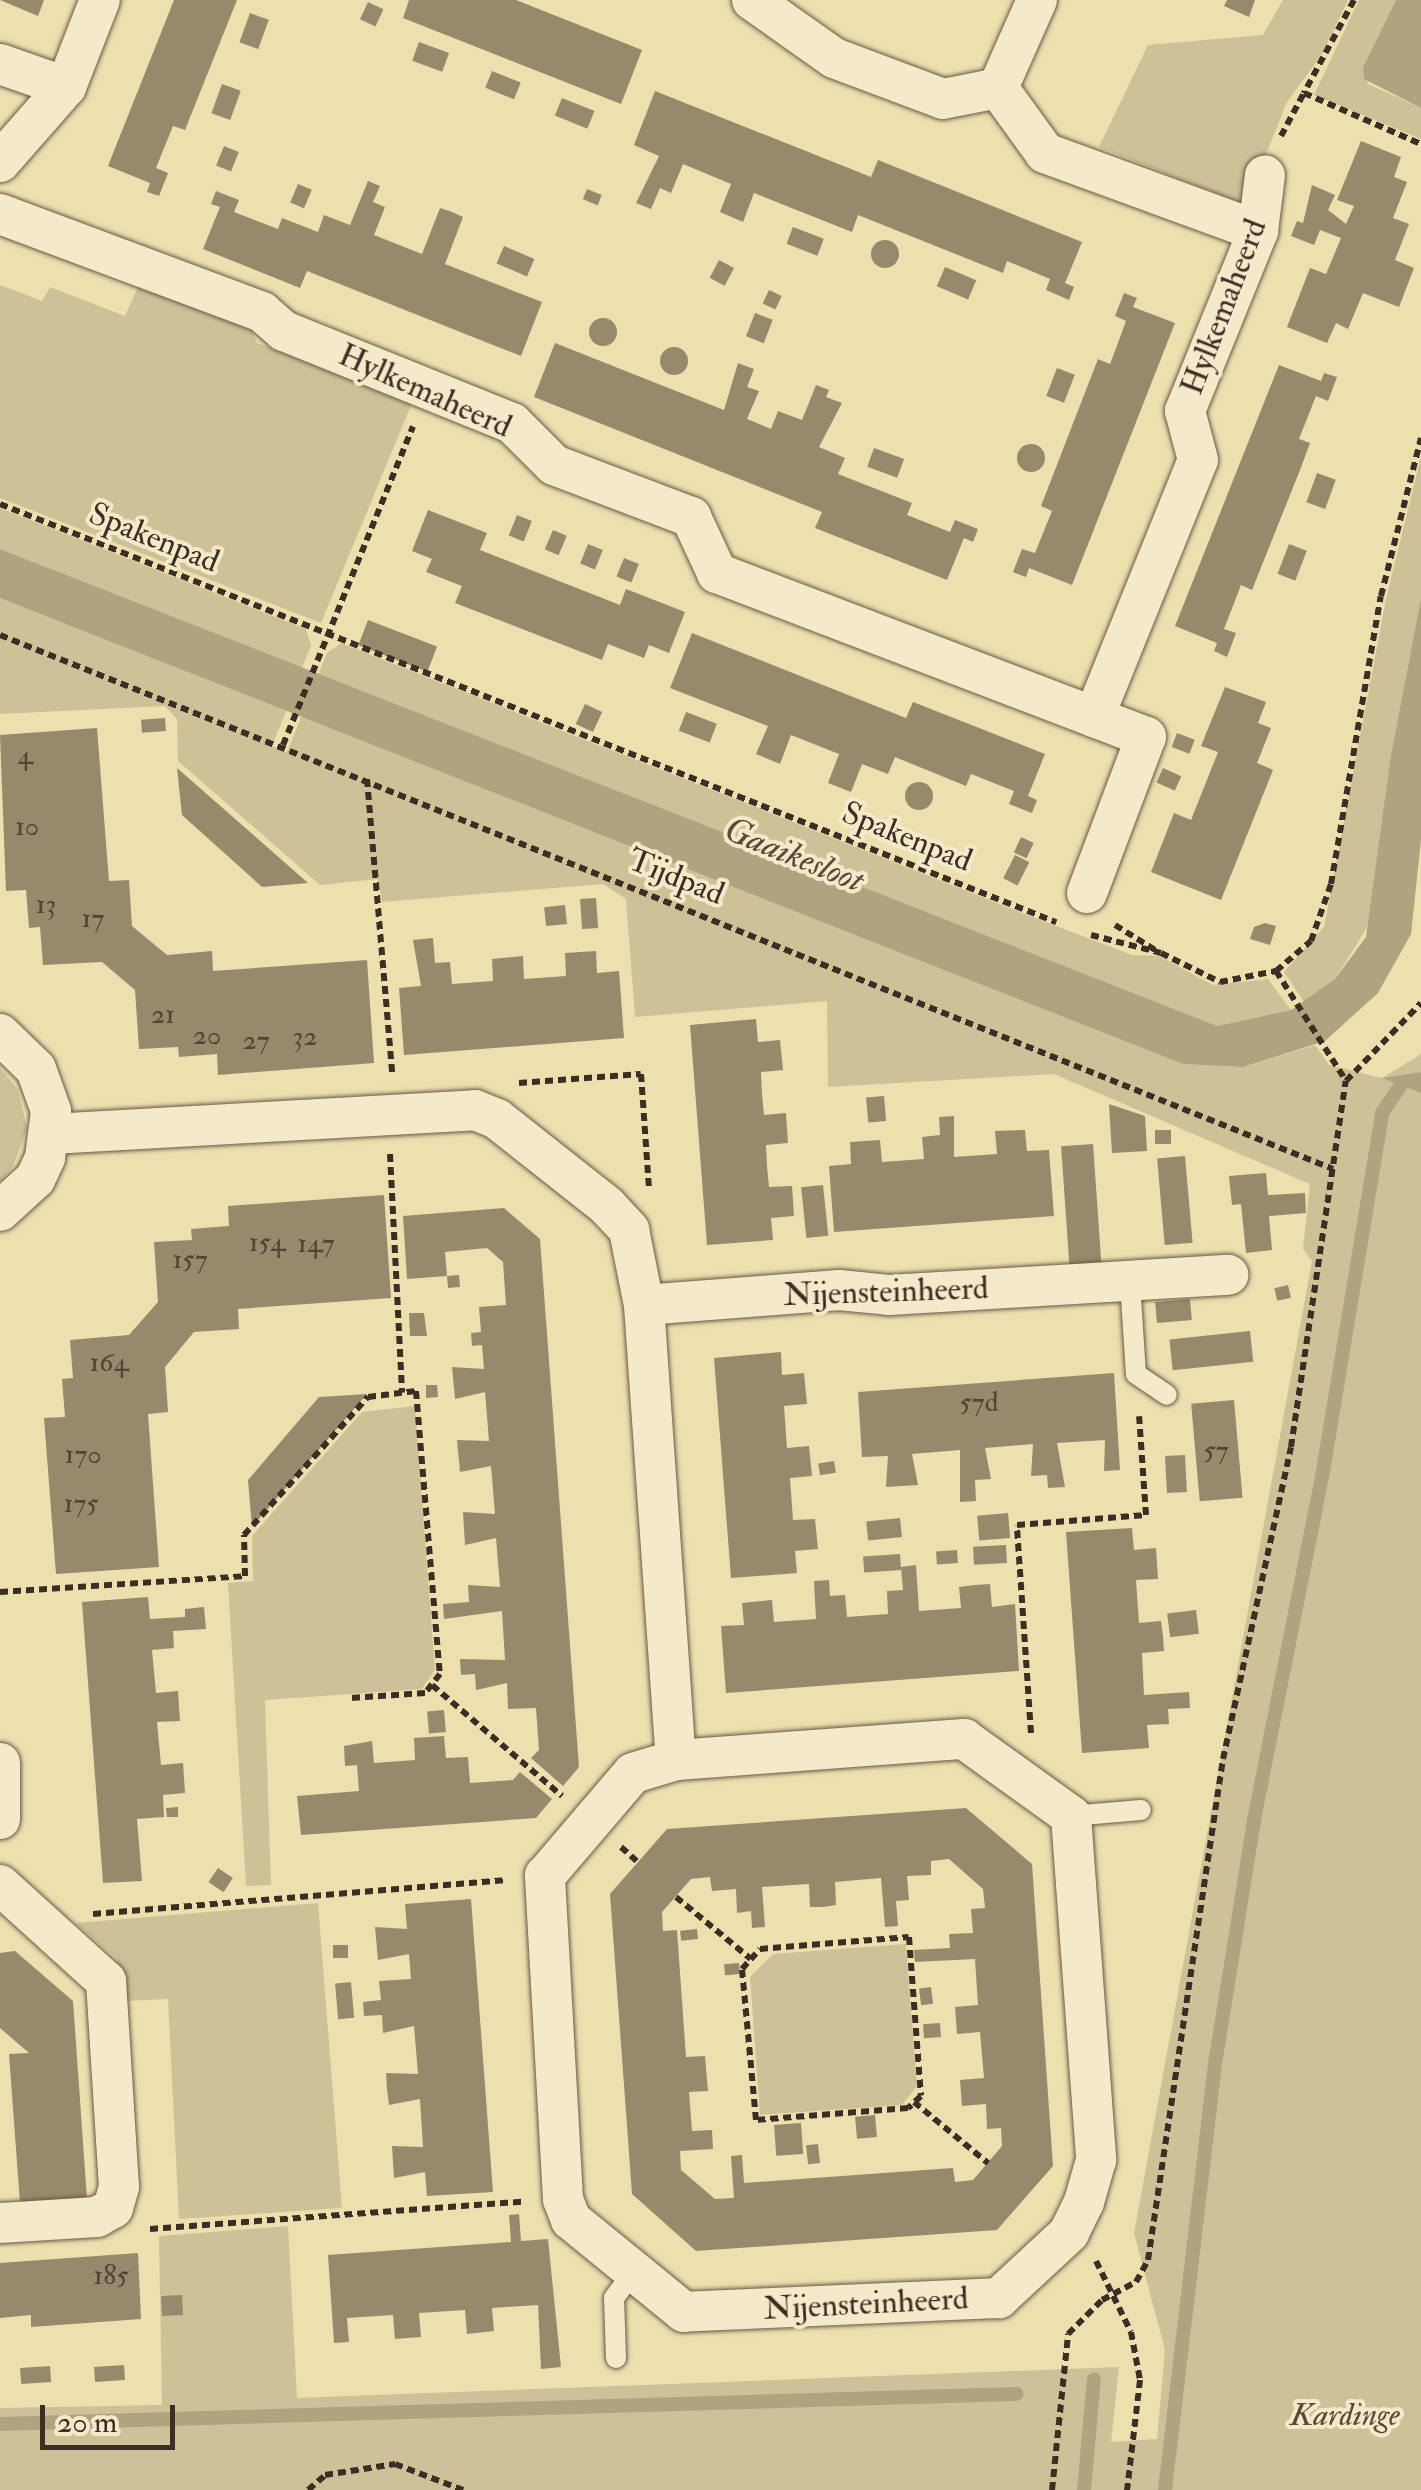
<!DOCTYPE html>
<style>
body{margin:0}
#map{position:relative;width:1421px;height:2490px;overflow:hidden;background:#eddfae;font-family:"IM FELL Double Pica",serif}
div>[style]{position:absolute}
.green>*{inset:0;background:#cfc197}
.water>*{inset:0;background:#b0a37f}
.stream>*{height:14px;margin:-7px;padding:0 7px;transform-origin:7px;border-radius:7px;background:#b0a37f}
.building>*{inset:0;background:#978a6c;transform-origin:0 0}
.round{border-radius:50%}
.path>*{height:6px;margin-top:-3px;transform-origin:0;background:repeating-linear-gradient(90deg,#3a2e25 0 8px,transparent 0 13px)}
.roads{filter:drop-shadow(0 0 2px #675a47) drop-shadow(0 0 2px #675a47)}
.service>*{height:20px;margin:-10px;padding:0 10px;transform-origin:10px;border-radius:10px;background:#f3eaca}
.minor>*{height:40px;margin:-20px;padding:0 20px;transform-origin:20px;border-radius:20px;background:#f3eaca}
span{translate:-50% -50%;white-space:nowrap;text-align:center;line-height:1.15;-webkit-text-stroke:8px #f3eaca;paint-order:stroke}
.number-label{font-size:28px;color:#514537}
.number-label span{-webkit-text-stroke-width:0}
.street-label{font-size:32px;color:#3a2e25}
.park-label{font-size:32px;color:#584b3c;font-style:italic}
.water-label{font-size:35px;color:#584b3c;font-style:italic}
.scale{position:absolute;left:40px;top:2405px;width:135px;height:45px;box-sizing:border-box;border:5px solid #3a2e25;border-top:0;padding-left:12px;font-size:30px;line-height:35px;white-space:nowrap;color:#3a2e25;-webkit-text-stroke:8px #f3eaca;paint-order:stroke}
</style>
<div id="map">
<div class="green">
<i style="clip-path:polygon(1283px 0,1348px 0,1322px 54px,1286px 104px,1246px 205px,1099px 147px,1148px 45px,1263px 35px)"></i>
<i style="clip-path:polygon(1359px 0,1396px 0,1363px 67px,1368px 84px,1421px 108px,1421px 139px,1314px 95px)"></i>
<i style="clip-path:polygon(0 285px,42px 301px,50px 287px,125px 316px,139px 285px,251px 329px,257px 343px,412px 403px,321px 623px,0 498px)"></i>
<i style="clip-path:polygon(1421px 456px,1421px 598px,1391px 755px,1373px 918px,1335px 979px,1304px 1002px,1284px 972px,1324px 927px,1386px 599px)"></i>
<i style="clip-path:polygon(0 508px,306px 629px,311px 646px,302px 668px,0 549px)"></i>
<i style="clip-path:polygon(0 598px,287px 709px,272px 746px,287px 752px,302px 715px,1183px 1064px,1243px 1067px,1315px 1045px,1329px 1065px,1382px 1078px,1421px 1054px,1421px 1072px,1384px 1078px,1421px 1093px,1421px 2490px,0 2490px,0 2408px,162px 2405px,159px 2236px,288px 2226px,297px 2398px,1119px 2367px,1111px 2442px,1157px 2439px,1165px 2350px,1134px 2233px,1312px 1261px,1303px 1249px,1310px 1184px,1054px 1074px,828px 1087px,827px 1001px,635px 1017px,626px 899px,603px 884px,382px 902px,378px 879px,320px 885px,178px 761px,177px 719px,165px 706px,0 714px)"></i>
<i style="clip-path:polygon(341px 643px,1030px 916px,1132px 955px,1159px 956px,1213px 985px,1268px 979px,1291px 1010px,1217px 1026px,1181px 1016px,318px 675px,327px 653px)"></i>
<i style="clip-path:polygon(0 1068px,18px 1090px,27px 1129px,13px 1166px,0 1181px)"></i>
<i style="clip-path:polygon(415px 1406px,435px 1670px,422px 1689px,265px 1700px,271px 1885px,246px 1886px,228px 1583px,253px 1581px,252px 1536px,362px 1412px)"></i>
<i style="clip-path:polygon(318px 1903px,342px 2208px,179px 2219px,168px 1999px,125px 2001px,127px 1984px,116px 1958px,76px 1923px)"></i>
<i style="clip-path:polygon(906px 1944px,917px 2086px,902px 2105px,760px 2115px,750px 1977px,773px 1954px)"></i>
</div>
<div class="water">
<i style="clip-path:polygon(1396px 0,1421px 0,1421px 108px,1364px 79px,1363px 67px)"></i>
<i style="clip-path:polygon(0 549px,1217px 1026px,1291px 1010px,1335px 979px,1366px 937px,1391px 755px,1421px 598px,1421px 840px,1411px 934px,1378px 993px,1325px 1041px,1243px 1067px,1183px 1064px,0 598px)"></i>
<i style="clip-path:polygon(1421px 1072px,1421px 1093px,1382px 1078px)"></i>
</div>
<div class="stream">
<i style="left:0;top:2424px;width:1017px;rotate:-1.69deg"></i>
<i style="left:1084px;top:2490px;width:111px;rotate:-84.9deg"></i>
<i style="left:1165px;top:2490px;width:435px;rotate:-83.3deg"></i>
<i style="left:1216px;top:2058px;width:241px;rotate:-80.9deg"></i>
<i style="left:1254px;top:1820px;width:362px;rotate:-78.8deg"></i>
<i style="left:1324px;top:1465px;width:357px;rotate:-80.6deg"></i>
<i style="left:1382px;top:1113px;width:34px;rotate:-56deg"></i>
</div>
<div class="building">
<i style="clip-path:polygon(0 0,44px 0,38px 16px)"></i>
<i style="clip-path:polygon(174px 0,237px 0,185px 130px,173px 126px,156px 168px,168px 173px,159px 196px,147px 192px,150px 183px,108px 166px)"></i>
<i style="clip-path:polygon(409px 0,516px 0,642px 50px,621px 104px,403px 18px)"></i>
<i style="clip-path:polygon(1227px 0,1255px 0,1249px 17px,1224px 6px)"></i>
<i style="left:368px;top:2px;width:17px;height:19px;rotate:25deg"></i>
<i style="left:250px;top:13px;width:20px;height:31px;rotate:20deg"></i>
<i style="left:419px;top:42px;width:32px;height:20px;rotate:20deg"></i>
<i style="left:492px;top:71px;width:31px;height:18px;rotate:22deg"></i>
<i style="left:222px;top:84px;width:20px;height:31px;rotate:20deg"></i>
<i style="clip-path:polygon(655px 91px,871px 177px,878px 160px,1082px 242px,1065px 283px,1074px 287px,1069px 300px,1046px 290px,1050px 279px,1024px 268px,1007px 261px,1003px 273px,858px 215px,852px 232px,754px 193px,743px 222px,720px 212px,731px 184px,683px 164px,671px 193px,660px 188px,651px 209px,636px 203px,659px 156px,634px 145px)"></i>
<i style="left:562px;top:98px;width:35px;height:19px;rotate:22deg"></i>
<i style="clip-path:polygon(1361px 141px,1401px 157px,1394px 177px,1407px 182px,1393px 218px,1409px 224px,1395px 260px,1414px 268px,1399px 307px,1363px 293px,1348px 329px,1336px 323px,1327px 343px,1287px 327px,1310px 268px,1326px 274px,1341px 238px,1320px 230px,1314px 245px,1291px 236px,1297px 221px,1303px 223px,1312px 185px,1335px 195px,1328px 210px,1346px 224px,1354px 206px,1337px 200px)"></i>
<i style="left:224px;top:146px;width:16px;height:21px;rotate:22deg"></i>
<i style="clip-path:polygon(368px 181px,380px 186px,373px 202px,385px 207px,374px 235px,422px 254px,440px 208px,452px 212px,463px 217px,445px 264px,542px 302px,521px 356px,307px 271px,300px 288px,203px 249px,220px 207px,211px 204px,216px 191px,239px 200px,234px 212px,278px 229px,282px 218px,318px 232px,324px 215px,350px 225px)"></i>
<i style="left:298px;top:184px;width:15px;height:20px;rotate:23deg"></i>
<i style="left:587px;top:189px;width:16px;height:11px;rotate:22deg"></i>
<i style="left:793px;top:227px;width:33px;height:18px;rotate:21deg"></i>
<i class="round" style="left:871px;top:240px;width:28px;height:28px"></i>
<i style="left:504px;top:246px;width:33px;height:19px;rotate:23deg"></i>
<i style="left:719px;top:260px;width:17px;height:20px;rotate:28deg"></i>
<i style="left:945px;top:267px;width:34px;height:21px;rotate:23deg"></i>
<i style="left:769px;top:290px;width:14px;height:15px;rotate:25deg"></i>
<i style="clip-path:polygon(1124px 293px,1137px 298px,1133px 307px,1175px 323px,1072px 585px,1029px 568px,1026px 577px,1013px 572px,1022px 549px,1035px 553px,1052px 511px,1041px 506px,1098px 359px,1110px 364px,1115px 351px,1126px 321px,1115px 316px)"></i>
<i style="left:755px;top:313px;width:19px;height:25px;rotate:21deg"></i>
<i class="round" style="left:589px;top:318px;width:28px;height:28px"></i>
<i style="clip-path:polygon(555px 343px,724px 410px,738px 363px,754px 369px,747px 387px,759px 391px,747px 419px,771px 429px,778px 411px,802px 420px,816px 385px,829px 390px,826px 397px,842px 403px,819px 447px,845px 458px,838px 474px,912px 503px,907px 515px,950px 532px,955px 520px,978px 529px,973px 542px,964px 538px,947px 580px,815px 528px,822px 512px,534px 397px)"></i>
<i class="round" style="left:660px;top:347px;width:28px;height:28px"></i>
<i style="clip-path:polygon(1279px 365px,1321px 381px,1324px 373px,1337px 377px,1328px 401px,1316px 396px,1299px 439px,1310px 443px,1300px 470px,1252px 590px,1241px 585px,1224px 629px,1236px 633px,1227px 657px,1214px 651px,1217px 643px,1175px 626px)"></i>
<i style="left:1057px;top:368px;width:19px;height:30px;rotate:21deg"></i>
<i class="round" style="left:1017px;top:444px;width:28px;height:28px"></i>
<i style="left:874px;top:448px;width:32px;height:20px;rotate:20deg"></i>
<i style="left:1317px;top:473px;width:20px;height:31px;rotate:20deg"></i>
<i style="clip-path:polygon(428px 510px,487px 533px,480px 550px,620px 605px,626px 589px,685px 612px,669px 653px,649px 645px,644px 658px,608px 644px,602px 660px,455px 603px,462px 586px,426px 572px,432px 559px,412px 551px)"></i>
<i style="left:517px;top:515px;width:16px;height:22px;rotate:22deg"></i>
<i style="left:553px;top:530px;width:15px;height:21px;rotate:23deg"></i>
<i style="left:588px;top:544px;width:16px;height:21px;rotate:22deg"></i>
<i style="left:1289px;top:544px;width:19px;height:32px;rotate:21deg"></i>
<i style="left:624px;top:558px;width:16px;height:20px;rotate:22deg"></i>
<i style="left:368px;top:620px;width:74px;height:27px;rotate:21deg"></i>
<i style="clip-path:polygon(692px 633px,906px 718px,913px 702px,1045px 754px,1028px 796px,1037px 800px,1032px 813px,1009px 804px,1014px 791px,971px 774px,966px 786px,895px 757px,888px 774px,862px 764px,851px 792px,828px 783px,839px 754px,791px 735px,780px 764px,756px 754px,768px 726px,670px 688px)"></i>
<i style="clip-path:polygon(1225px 687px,1266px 702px,1258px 723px,1271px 728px,1257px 763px,1273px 770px,1221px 900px,1151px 872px,1174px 813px,1191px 820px,1218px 752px,1201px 746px)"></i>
<i style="left:585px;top:704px;width:19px;height:22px;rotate:25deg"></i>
<i style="left:686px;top:712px;width:33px;height:20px;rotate:21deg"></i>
<i style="left:165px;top:718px;width:13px;height:24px;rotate:86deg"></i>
<i style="clip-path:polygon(97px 728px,109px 881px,129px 880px,132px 926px,167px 955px,212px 951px,213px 971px,367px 960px,374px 1063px,218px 1075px,217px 1054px,179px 1057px,178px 1047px,139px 1049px,135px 990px,102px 962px,43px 965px,40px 927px,29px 928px,26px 890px,6px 891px,0 735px)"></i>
<i style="left:1177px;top:733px;width:19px;height:15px;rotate:21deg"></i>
<i style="clip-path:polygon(177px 768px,308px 883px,262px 887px,182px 815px)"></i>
<i style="left:1163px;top:768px;width:20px;height:16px;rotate:24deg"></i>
<i class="round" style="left:905px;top:782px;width:28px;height:28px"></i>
<i style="left:1021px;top:837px;width:14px;height:17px;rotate:25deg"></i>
<i style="left:1015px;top:855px;width:16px;height:26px;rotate:27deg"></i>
<i style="left:596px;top:898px;width:30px;height:16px;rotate:86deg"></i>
<i style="left:565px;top:905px;width:19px;height:21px;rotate:84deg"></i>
<i style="clip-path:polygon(1265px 923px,1276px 926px,1270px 945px,1250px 939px,1254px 927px)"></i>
<i style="clip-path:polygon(433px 938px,435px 963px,450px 962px,452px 984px,493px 981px,492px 959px,523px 956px,524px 979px,566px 976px,565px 953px,596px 951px,597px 973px,619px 971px,624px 1038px,404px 1055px,399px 988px,421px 986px,413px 940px)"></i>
<i style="clip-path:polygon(756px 1019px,758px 1042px,780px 1040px,783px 1070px,761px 1072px,762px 1094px,764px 1115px,786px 1113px,788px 1143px,766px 1145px,767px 1166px,769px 1187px,792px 1186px,794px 1216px,771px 1218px,773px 1240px,707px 1245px,690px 1025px)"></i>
<i style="left:884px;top:1096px;width:25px;height:18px;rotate:85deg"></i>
<i style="clip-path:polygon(1109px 1104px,1145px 1116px,1147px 1151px,1112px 1153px)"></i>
<i style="clip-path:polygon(954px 1116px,954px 1157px,997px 1154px,995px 1131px,1025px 1130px,1027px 1151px,1049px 1150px,1054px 1216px,834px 1232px,829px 1166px,851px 1164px,850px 1142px,880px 1140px,882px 1162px,924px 1159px,922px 1137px,940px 1135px,939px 1117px)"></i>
<i style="left:1171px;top:1130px;width:14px;height:16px;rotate:90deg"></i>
<i style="left:1093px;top:1144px;width:123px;height:32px;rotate:86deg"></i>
<i style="left:1185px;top:1156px;width:87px;height:28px;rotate:85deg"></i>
<i style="clip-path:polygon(1266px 1173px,1268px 1195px,1305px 1193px,1306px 1213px,1269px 1216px,1272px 1250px,1246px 1253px,1241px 1204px,1232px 1205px,1229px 1176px)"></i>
<i style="left:823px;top:1185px;width:51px;height:22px;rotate:84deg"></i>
<i style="clip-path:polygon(384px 1195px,391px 1298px,238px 1309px,239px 1329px,194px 1332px,165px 1367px,168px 1412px,148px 1414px,159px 1567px,56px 1574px,44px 1418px,65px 1417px,62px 1379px,73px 1378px,70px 1340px,129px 1335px,158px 1302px,154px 1242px,192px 1240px,191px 1229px,229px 1226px,228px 1206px)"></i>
<i style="clip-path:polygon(504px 1208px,540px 1239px,579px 1767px,563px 1786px,531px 1758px,539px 1750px,536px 1708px,508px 1709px,507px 1683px,476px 1690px,475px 1674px,461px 1675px,460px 1659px,505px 1660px,502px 1611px,444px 1619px,443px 1604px,469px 1602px,468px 1585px,500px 1587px,496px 1538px,465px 1545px,463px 1512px,495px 1514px,491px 1466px,460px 1472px,457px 1440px,489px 1441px,485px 1392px,455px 1399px,452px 1367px,484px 1369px,482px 1345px,472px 1346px,471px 1333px,481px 1332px,479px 1307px,506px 1305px,503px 1262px,487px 1248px,445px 1252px,447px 1276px,407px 1279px,403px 1216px)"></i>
<i style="left:459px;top:1275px;width:12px;height:12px;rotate:85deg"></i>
<i style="left:1288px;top:1285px;width:13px;height:14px;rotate:77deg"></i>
<i style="left:1190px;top:1299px;width:21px;height:35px;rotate:85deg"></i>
<i style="clip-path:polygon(409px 1313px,424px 1313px,427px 1336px,410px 1336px)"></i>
<i style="left:1250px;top:1331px;width:31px;height:81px;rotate:84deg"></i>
<i style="clip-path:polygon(781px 1352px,782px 1375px,804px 1373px,807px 1404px,784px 1406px,787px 1448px,809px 1446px,812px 1476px,790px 1478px,793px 1520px,815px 1519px,818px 1549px,795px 1551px,797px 1573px,731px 1578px,714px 1358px)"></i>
<i style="clip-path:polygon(1114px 1373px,1120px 1470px,1104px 1471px,1105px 1440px,1057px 1443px,1065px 1487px,1048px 1488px,1047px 1475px,1031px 1476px,1033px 1444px,985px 1448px,991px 1479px,975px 1480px,976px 1501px,960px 1502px,960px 1450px,912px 1454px,918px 1485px,886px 1487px,888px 1456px,862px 1457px,858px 1392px)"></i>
<i style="clip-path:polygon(426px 1385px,437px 1385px,438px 1397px,426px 1398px)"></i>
<i style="clip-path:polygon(367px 1394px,252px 1527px,248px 1480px,319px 1397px)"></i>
<i style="left:1234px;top:1400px;width:98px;height:43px;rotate:85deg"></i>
<i style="left:1185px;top:1455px;width:37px;height:20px;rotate:87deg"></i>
<i style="left:834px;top:1461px;width:12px;height:16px;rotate:81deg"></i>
<i style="left:1008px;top:1513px;width:25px;height:31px;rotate:85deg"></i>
<i style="left:900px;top:1518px;width:19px;height:34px;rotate:84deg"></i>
<i style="clip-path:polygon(1132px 1528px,1134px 1550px,1156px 1548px,1158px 1579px,1136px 1580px,1139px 1623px,1161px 1621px,1163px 1636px,1164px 1651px,1142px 1653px,1144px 1695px,1189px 1692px,1190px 1708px,1168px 1709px,1169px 1724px,1147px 1725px,1149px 1748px,1082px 1753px,1066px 1532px)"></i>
<i style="left:1006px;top:1545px;width:18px;height:33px;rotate:87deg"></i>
<i style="left:957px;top:1550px;width:13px;height:21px;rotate:86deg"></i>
<i style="left:900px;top:1554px;width:16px;height:37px;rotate:86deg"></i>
<i style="clip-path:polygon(916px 1565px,919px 1611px,961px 1608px,959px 1587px,975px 1585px,990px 1584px,992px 1607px,1015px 1604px,1019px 1671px,726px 1693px,721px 1626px,744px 1625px,742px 1603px,772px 1600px,774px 1622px,816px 1619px,814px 1581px,829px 1580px,830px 1596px,845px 1595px,847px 1617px,888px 1614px,887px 1591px,903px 1590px,901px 1567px)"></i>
<i style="clip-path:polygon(148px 1597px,150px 1619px,185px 1617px,185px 1609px,204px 1607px,206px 1629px,173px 1631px,174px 1648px,152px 1650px,156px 1693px,178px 1691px,180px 1721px,157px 1722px,161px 1765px,183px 1763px,185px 1793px,163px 1795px,164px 1817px,137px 1819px,142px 1881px,103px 1883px,82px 1602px)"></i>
<i style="left:1196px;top:1610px;width:24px;height:29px;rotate:83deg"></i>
<i style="left:444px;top:1710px;width:22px;height:17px;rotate:85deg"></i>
<i style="clip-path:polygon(444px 1736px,446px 1758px,468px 1757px,470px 1783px,513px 1780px,520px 1772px,552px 1799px,536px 1818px,301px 1835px,297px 1796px,359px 1791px,357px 1765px,345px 1766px,344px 1746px,372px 1741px,374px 1763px,415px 1760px,414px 1738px)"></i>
<i style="clip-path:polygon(178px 1807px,178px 1817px,167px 1817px,166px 1808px)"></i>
<i style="clip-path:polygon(evenodd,966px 1808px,1032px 1864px,1053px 2166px,997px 2230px,696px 2251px,632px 2194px,610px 1894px,667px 1829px,966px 1808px,949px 1859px,983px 1889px,985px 1908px,971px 1909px,973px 1933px,949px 1934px,950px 1948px,914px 1950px,915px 1962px,975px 1959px,978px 2005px,955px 2007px,956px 2020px,957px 2034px,980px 2032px,984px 2078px,960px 2080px,962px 2106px,986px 2104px,987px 2129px,1001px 2128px,1002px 2146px,973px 2180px,955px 2182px,953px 2168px,744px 2183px,742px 2155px,731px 2156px,734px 2198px,715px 2199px,681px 2170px,680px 2151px,713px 2149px,712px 2130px,692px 2131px,689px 2092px,708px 2091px,705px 2056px,686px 2057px,677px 1930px,663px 1931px,662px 1912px,691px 1879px,710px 1877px,712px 1891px,736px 1889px,737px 1913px,751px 1911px,752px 1928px,765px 1927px,762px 1887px,809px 1884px,810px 1907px,823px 1907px,836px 1905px,835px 1882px,881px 1878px,885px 1927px,898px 1926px,896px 1901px,909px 1900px,907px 1876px,931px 1875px,931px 1861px,949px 1859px)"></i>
<i style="left:218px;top:1868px;width:18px;height:17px;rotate:34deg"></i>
<i style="clip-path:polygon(471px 1899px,493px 2192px,427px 2196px,425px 2172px,394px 2178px,392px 2146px,423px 2147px,420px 2099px,389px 2105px,387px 2089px,386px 2073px,418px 2074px,414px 2026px,383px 2033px,382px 2015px,364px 2016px,363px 2002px,381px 2000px,379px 1981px,411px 1979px,409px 1954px,378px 1960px,375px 1927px,407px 1929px,405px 1904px)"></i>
<i style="left:697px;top:1929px;width:10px;height:17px;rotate:84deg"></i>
<i style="left:348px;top:1945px;width:13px;height:15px;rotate:90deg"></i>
<i style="clip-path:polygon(15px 1951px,73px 2001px,87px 2199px,20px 2203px,9px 2054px,29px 2053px,0 2028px,0 1953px)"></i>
<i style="left:739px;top:1963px;width:11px;height:15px;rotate:85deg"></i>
<i style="left:351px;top:1982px;width:36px;height:16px;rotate:85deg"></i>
<i style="left:931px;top:1987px;width:17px;height:12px;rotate:83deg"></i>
<i style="left:940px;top:2023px;width:14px;height:17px;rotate:86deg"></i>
<i style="left:875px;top:2115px;width:22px;height:20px;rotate:85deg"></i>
<i style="left:801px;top:2123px;width:31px;height:27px;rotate:86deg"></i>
<i style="left:818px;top:2144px;width:19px;height:12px;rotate:84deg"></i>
<i style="clip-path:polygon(519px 2214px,521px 2241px,548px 2239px,561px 2367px,541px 2369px,538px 2305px,492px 2308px,494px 2331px,467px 2334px,465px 2310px,419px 2313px,421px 2337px,395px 2339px,393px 2315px,347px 2318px,349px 2342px,334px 2343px,328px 2255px,511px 2242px,509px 2215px)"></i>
<i style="clip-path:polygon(138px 2253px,141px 2319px,31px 2327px,31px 2315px,0 2318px,0 2263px)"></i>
<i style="left:182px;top:2295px;width:20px;height:21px;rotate:87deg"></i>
<i style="left:124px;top:2365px;width:15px;height:30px;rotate:86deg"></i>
<i style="left:50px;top:2366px;width:16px;height:30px;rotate:86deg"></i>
</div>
<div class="path">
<i style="left:1354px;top:0;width:106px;rotate:118.3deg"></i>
<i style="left:1304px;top:93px;width:128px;rotate:23.6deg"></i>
<i style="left:1281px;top:136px;width:49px;rotate:-61.9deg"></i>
<i style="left:0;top:504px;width:1136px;rotate:21.6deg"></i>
<i style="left:0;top:635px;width:1436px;rotate:21.83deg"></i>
<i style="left:283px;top:745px;width:344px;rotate:-67.8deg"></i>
<i style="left:367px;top:779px;width:294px;rotate:85.1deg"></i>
<i style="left:1115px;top:925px;width:53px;rotate:31.9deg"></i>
<i style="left:1091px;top:935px;width:72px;rotate:14.4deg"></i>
<i style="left:1161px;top:953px;width:66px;rotate:26.2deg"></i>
<i style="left:1220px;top:982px;width:57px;rotate:-11.1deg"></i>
<i style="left:1276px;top:971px;width:46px;rotate:-40.6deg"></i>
<i style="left:1311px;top:941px;width:60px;rotate:-70.7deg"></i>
<i style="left:1331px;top:884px;width:292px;rotate:-80.2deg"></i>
<i style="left:1381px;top:596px;width:163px;rotate:-75.8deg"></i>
<i style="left:1276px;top:971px;width:130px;rotate:57.5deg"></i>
<i style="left:519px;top:1083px;width:122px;rotate:-4.2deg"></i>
<i style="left:641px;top:1074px;width:114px;rotate:86deg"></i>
<i style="left:390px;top:1154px;width:239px;rotate:87.1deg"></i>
<i style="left:0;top:1592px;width:246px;rotate:-3.7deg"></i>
<i style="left:245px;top:1576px;width:41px;rotate:-91.4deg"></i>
<i style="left:244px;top:1535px;width:186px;rotate:-48.1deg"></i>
<i style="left:368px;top:1397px;width:48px;rotate:-7.1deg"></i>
<i style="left:416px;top:1391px;width:284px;rotate:85.2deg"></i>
<i style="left:440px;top:1674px;width:24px;rotate:128deg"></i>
<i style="left:425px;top:1693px;width:75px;rotate:176.2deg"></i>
<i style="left:432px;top:1685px;width:171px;rotate:40.5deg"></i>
<i style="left:1031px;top:1733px;width:208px;rotate:-93.9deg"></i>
<i style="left:1017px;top:1525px;width:129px;rotate:-4.4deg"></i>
<i style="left:1146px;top:1515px;width:99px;rotate:-94deg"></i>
<i style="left:621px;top:1847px;width:24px;rotate:42deg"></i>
<i style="left:676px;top:1897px;width:97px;rotate:39.6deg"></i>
<i style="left:93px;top:1914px;width:412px;rotate:-4.7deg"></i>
<i style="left:909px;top:1937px;width:159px;rotate:85.7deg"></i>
<i style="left:921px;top:2096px;width:18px;rotate:137deg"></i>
<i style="left:908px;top:2108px;width:152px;rotate:175.5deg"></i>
<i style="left:756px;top:2120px;width:152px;rotate:-95.3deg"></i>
<i style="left:742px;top:1969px;width:27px;rotate:-48deg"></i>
<i style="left:760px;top:1949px;width:149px;rotate:-4.6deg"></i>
<i style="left:914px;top:2102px;width:96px;rotate:39.5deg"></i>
<i style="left:150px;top:2229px;width:373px;rotate:-4.2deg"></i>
<i style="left:1096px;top:2261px;width:79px;rotate:63.8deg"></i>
<i style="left:1131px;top:2332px;width:49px;rotate:79.4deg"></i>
<i style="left:1140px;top:2380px;width:111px;rotate:96.7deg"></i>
<i style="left:308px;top:2490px;width:23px;rotate:-41deg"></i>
<i style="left:325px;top:2475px;width:71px;rotate:-8.9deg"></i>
<i style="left:395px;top:2464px;width:73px;rotate:20.9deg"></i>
<i style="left:1052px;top:2490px;width:157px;rotate:-84.1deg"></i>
<i style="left:1068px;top:2334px;width:48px;rotate:-45deg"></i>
<i style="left:1102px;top:2300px;width:38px;rotate:-28deg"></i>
<i style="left:1136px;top:2282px;width:25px;rotate:-61deg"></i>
<i style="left:1148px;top:2260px;width:507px;rotate:-81.49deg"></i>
<i style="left:1223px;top:1759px;width:319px;rotate:-77.7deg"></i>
<i style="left:1291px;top:1447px;width:370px;rotate:-81.5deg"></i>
<i style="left:1346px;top:1081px;width:108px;rotate:-46.1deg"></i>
</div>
<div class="roads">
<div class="service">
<i style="left:1130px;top:1282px;width:92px;rotate:86.3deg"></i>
<i style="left:1136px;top:1374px;width:37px;rotate:34deg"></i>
<i style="left:1071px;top:1816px;width:70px;rotate:-4.9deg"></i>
<i style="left:616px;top:2358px;width:60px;rotate:-91.9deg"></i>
<i style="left:614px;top:2298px;width:34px;rotate:-53deg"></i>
</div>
<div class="minor">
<i style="left:752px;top:0;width:100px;rotate:35.3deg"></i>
<i style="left:834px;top:58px;width:116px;rotate:20.6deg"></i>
<i style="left:943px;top:99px;width:56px;rotate:-11.3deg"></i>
<i style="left:998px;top:88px;width:96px;rotate:-66.1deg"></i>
<i style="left:0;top:64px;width:70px;rotate:19.2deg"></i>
<i style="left:998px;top:88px;width:80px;rotate:54.1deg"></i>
<i style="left:1045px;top:153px;width:227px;rotate:20.1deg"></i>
<i style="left:0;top:162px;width:100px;rotate:-48.7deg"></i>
<i style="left:66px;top:87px;width:93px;rotate:-68.7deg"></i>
<i style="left:0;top:214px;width:280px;rotate:20.5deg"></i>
<i style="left:262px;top:312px;width:29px;rotate:41deg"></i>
<i style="left:284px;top:331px;width:246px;rotate:22deg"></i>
<i style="left:512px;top:423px;width:59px;rotate:45deg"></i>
<i style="left:554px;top:465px;width:147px;rotate:20.8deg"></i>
<i style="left:691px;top:517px;width:62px;rotate:65.1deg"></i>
<i style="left:717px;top:573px;width:404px;rotate:20.9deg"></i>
<i style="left:1087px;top:893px;width:167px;rotate:-69.3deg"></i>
<i style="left:1146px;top:737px;width:56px;rotate:-159deg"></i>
<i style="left:1094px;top:717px;width:277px;rotate:-68deg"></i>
<i style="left:1198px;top:460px;width:51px;rotate:-104.9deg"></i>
<i style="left:1185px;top:411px;width:194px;rotate:-67.9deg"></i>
<i style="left:1258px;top:231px;width:56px;rotate:-82.9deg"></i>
<i style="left:0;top:1034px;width:50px;rotate:44.2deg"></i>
<i style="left:36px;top:1069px;width:45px;rotate:70.3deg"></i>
<i style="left:51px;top:1111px;width:47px;rotate:97.3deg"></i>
<i style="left:45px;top:1158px;width:23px;rotate:115deg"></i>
<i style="left:35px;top:1179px;width:47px;rotate:137.6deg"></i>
<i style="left:51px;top:1134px;width:425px;rotate:-3.2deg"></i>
<i style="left:475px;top:1110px;width:24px;rotate:22deg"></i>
<i style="left:497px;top:1119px;width:140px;rotate:38.3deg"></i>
<i style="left:607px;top:1206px;width:33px;rotate:47deg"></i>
<i style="left:629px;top:1230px;width:76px;rotate:78.7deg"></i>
<i style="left:644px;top:1305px;width:456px;rotate:86deg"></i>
<i style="left:644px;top:1305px;width:196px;rotate:-4.4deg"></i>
<i style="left:839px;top:1290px;width:50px;rotate:5.7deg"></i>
<i style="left:889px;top:1295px;width:340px;rotate:-3.4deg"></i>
<i style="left:964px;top:1739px;width:132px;rotate:35.7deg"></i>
<i style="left:1071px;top:1816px;width:345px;rotate:85.8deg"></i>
<i style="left:1096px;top:2160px;width:44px;rotate:105.9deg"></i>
<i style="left:1084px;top:2202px;width:34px;rotate:116deg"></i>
<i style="left:1069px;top:2233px;width:96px;rotate:137.1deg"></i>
<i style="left:999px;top:2298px;width:315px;rotate:177.5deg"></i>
<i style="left:684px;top:2312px;width:146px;rotate:-140.8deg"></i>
<i style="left:571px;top:2220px;width:22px;rotate:-111deg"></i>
<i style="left:563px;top:2199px;width:324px;rotate:-93.2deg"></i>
<i style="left:545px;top:1876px;width:135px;rotate:-49.5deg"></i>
<i style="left:633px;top:1773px;width:45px;rotate:-16.8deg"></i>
<i style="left:676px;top:1760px;width:289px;rotate:-4.2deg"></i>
<i style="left:0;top:1763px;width:56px;rotate:90deg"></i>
<i style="left:0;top:1885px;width:143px;rotate:42.2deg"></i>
<i style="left:106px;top:1981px;width:206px;rotate:86.4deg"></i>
<i style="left:119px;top:2187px;width:22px;rotate:106deg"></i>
<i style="left:113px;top:2208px;width:18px;rotate:151deg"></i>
<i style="left:97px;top:2217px;width:97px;rotate:176.5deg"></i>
</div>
</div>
<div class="number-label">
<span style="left:25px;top:756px">4</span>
<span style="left:27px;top:827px">10</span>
<span style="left:46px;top:905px">13</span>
<span style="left:93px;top:919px">17</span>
<span style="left:163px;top:1015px">21</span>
<span style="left:207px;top:1036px">20</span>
<span style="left:305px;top:1037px">32</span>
<span style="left:256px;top:1041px">27</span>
<span style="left:267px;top:1243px">154</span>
<span style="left:316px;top:1244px">147</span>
<span style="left:190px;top:1260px">157</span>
<span style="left:109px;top:1363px">164</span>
<span style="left:979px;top:1403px">57d</span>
<span style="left:1216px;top:1451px">57</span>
<span style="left:83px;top:1455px">170</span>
<span style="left:81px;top:1504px">175</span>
<span style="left:111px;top:2276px">185</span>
</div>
<div class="street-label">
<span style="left:1224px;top:307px;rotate:-69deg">Hylkemaheerd</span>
<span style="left:425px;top:391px;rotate:24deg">Hylkemaheerd</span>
<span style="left:154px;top:538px;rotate:22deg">Spakenpad</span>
<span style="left:907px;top:837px;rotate:22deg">Spakenpad</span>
<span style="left:676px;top:877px;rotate:22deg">Tijdpad</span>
<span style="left:886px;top:1292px;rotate:-2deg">Nijensteinheerd</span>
<span style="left:866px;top:2304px;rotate:-3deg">Nijensteinheerd</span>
</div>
<div class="park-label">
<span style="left:1345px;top:2415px">Kardinge</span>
</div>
<div class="water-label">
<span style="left:794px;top:855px;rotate:22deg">Gaaikesloot</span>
</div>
<div class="scale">20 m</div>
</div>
